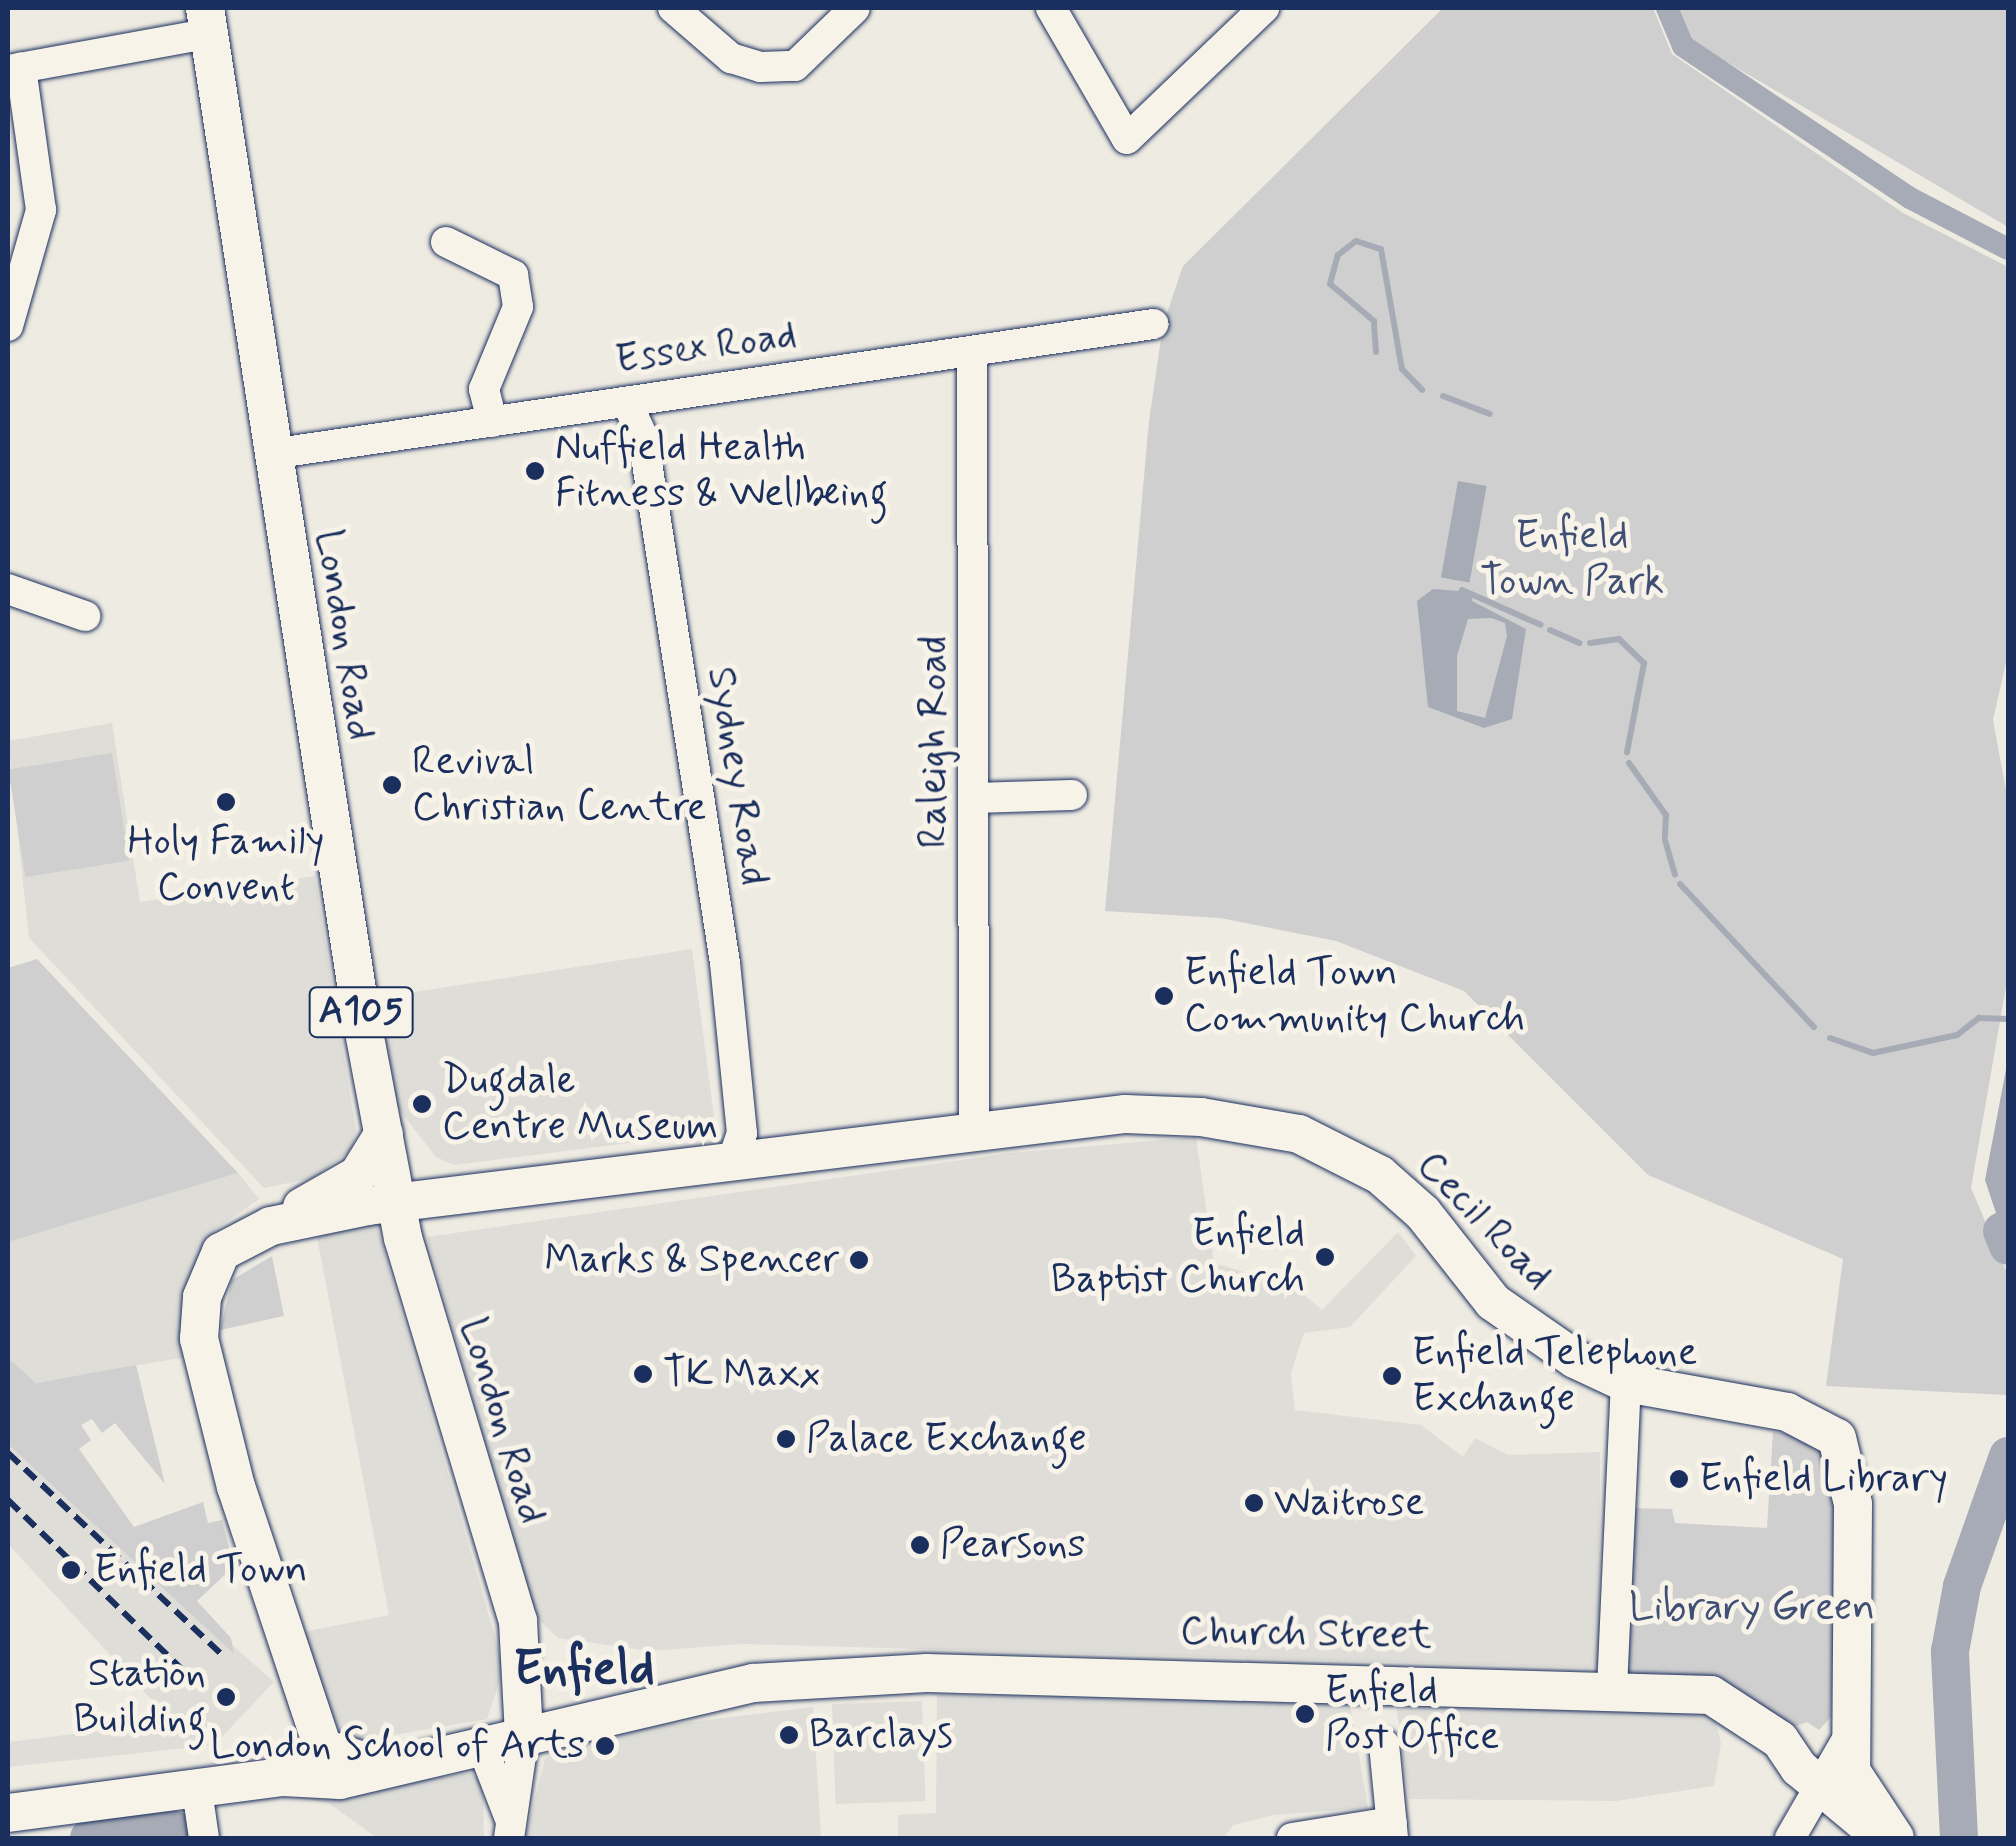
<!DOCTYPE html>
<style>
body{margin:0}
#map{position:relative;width:2016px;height:1846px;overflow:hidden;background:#eeebe2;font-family:Mynerve,sans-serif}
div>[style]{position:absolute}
.built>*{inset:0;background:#deddd8;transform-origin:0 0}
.green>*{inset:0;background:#cfcfcf;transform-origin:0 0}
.water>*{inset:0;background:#a6abb5;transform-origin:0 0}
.stream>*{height:6px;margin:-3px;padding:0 3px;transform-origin:3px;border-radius:3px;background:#a6abb5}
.canal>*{height:22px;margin:-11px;padding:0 11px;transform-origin:11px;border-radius:11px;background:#a6abb5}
.river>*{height:38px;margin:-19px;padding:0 19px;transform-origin:19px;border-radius:19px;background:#a6abb5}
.roads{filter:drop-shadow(0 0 2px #1b2f5e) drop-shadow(0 0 2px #1b2f5e)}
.minor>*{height:30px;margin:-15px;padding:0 15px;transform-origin:15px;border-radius:15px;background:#f7f3e8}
.major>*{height:38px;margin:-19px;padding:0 19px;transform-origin:19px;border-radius:19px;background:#f7f3e8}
.rail>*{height:6px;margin-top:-3px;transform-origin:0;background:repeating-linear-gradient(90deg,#1b2f5e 0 15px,transparent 0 23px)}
.dots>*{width:28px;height:28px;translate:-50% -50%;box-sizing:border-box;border:5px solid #f7f3e8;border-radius:50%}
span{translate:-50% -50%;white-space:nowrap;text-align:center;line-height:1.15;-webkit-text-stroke:10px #f7f3e8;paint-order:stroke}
.shield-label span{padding:2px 8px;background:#f7f3e8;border:2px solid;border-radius:8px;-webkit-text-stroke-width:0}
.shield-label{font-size:38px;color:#1b2f5e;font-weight:700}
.street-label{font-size:40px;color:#1b2f5e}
.poi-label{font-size:40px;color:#1b2f5e}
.left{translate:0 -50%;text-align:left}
.right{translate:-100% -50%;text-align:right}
.park-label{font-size:40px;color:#3f4f75}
.district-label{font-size:50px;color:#1b2f5e;font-weight:700}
.frame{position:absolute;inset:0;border:10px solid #1b2f5e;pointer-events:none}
</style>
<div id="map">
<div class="built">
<i style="clip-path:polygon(112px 723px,140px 902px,315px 876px,356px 1131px,351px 1150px,313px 1178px,264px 1188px,29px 938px,8px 741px)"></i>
<i style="clip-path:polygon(692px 949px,716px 1132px,454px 1165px,436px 1157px,395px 1104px,375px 998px)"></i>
<i style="clip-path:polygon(1196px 1137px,1214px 1263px,1296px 1288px,1322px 1310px,1398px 1232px,1416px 1256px,1350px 1327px,1304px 1333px,1291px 1373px,1295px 1410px,1421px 1425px,1463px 1457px,1475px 1438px,1508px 1455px,1600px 1452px,1599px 1668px,743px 1644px,650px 1651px,558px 1638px,533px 1614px,427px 1237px,1010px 1153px)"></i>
<i style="clip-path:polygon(238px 1173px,259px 1199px,215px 1230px,202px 1252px,192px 1356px,35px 1383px,8px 1358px,8px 1242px)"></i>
<i style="clip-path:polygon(375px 1220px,504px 1668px,487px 1719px,336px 1745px,298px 1633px,389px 1615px,316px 1232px)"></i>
<i style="clip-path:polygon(8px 1444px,274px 1682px,214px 1745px,8px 1767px,8px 1742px,172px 1722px,8px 1544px)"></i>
<i style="clip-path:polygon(937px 1695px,1349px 1698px,1368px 1808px,1274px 1815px,1233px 1825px,1224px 1838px,898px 1838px,898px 1815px,936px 1813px)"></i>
<i style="clip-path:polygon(1395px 1697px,1712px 1708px,1721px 1743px,1714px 1786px,1616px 1801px,1409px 1799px)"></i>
<i style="left:922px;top:1701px;width:100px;height:90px;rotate:88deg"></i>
<i style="clip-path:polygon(813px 1707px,821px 1837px,525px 1838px,545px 1759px,568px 1747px,610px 1732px)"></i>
<i style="clip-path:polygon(471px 1773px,483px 1782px,484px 1838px,377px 1838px,330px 1804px,291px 1795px)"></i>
</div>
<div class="green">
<i style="clip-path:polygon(1443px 8px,1653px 8px,1672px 54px,1903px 213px,2008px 267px,2008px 653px,1993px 720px,2008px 801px,2008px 975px,1971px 1188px,2008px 1275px,2006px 1395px,1826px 1386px,1843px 1259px,1648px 1175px,1464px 991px,1336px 941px,1220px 918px,1105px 911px,1149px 421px,1163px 325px,1183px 266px)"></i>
<i style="clip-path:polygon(1677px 8px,2008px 8px,2008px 227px,1691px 41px)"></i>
<i style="left:112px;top:753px;width:109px;height:105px;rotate:81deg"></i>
<i style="clip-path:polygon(37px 959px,238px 1173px,8px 1242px,8px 968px)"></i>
<i style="clip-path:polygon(272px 1256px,284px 1316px,220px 1330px,232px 1280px)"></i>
<i style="clip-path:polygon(8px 1358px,36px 1383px,136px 1365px,165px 1484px,115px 1423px,102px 1433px,92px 1419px,81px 1425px,91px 1440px,79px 1449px,134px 1527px,203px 1502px,208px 1523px,222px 1520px,234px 1566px,197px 1601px,231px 1638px,234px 1654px,8px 1444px)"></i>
<i style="clip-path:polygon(1773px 1432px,1808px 1436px,1829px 1452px,1838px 1476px,1831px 1717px,1819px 1730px,1807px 1722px,1791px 1728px,1713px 1678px,1621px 1673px,1628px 1508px,1672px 1509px,1675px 1523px,1767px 1528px)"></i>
</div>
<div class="water">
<i style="left:1458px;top:481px;width:29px;height:98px;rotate:10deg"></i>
<i style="clip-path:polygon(evenodd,1433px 589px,1473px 592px,1472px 601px,1526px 629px,1512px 719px,1484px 728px,1428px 707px,1417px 601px,1433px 589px,1491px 618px,1505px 623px,1507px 636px,1485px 718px,1457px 711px,1457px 656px,1468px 619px,1491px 618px)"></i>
<i style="clip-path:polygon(2008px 1059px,2008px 1228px,2002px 1231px,1985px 1180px)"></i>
</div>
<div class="stream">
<i style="left:1376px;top:352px;width:31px;rotate:-94deg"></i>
<i style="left:1374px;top:321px;width:57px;rotate:-139.9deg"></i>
<i style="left:1330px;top:284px;width:30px;rotate:-75deg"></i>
<i style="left:1338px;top:255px;width:23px;rotate:-38deg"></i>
<i style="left:1356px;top:241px;width:26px;rotate:18deg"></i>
<i style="left:1381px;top:249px;width:122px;rotate:80.1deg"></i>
<i style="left:1402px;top:369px;width:29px;rotate:46deg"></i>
<i style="left:1443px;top:396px;width:50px;rotate:21deg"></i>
<i style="left:1462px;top:590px;width:86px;rotate:23.9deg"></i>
<i style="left:1550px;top:630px;width:32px;rotate:24deg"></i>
<i style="left:1590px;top:643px;width:29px;rotate:-8deg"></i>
<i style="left:1619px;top:639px;width:35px;rotate:44deg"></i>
<i style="left:1644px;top:663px;width:91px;rotate:100.8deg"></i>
<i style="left:1629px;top:763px;width:64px;rotate:54.6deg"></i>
<i style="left:1666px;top:815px;width:21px;rotate:93deg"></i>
<i style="left:1665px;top:840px;width:36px;rotate:74deg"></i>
<i style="left:1680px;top:884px;width:196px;rotate:46.9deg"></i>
<i style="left:1830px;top:1038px;width:46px;rotate:19.2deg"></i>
<i style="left:1873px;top:1053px;width:86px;rotate:-12.1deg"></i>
<i style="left:1957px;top:1035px;width:28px;rotate:-38deg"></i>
<i style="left:1979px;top:1018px;width:29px;rotate:2deg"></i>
</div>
<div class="canal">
<i style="left:1667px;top:8px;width:41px;rotate:67.2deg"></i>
<i style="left:1683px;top:46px;width:273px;rotate:33.8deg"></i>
<i style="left:1910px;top:198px;width:110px;rotate:27.5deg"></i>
</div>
<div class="river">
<i style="left:2002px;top:1231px;width:16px;rotate:68deg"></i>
<i style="left:89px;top:1838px;width:86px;rotate:-5.3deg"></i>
<i style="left:1959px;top:1838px;width:187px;rotate:-92.8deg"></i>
<i style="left:1950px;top:1651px;width:66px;rotate:-79.5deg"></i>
<i style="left:1962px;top:1586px;width:138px;rotate:-70.5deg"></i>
</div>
<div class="roads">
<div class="minor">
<i style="left:673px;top:8px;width:77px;rotate:40.8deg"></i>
<i style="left:731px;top:58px;width:31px;rotate:17deg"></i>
<i style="left:761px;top:67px;width:34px;rotate:-2deg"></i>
<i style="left:795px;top:66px;width:83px;rotate:-44deg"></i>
<i style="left:1051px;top:8px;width:151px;rotate:59.9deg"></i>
<i style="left:1127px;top:139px;width:190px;rotate:-43.7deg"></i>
<i style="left:8px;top:70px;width:202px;rotate:-10.3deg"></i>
<i style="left:446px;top:242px;width:75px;rotate:26.2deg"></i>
<i style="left:513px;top:275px;width:32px;rotate:81deg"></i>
<i style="left:518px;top:307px;width:89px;rotate:112.5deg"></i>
<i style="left:484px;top:389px;width:34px;rotate:76deg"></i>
<i style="left:8px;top:326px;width:121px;rotate:-74.1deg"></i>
<i style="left:41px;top:210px;width:144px;rotate:-98deg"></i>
<i style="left:972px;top:351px;width:782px;rotate:89.85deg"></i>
<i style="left:628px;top:405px;width:35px;rotate:65deg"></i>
<i style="left:643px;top:437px;width:532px;rotate:81.14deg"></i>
<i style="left:725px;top:963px;width:171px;rotate:84.3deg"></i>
<i style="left:742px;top:1133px;width:31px;rotate:109deg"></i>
<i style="left:271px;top:454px;width:892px;rotate:-8.38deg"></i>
<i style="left:8px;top:589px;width:82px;rotate:19.3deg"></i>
<i style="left:974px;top:798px;width:98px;rotate:-1.8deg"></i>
<i style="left:1612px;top:1689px;width:306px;rotate:-87.4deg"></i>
<i style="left:1384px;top:1744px;width:94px;rotate:84.5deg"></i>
<i style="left:483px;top:1749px;width:75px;rotate:68.9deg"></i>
<i style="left:197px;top:1790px;width:49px;rotate:81.7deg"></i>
<i style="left:509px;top:1838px;width:104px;rotate:-81.7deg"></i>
<i style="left:1292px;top:1838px;width:101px;rotate:-9.1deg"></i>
<i style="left:1790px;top:1838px;width:118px;rotate:-60deg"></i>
</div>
<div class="major">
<i style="left:205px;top:8px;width:1020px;rotate:81.2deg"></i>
<i style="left:361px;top:1016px;width:226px;rotate:79.3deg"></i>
<i style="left:403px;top:1238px;width:400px;rotate:73.3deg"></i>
<i style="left:518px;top:1621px;width:114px;rotate:87deg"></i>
<i style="left:302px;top:1207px;width:64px;rotate:-29.7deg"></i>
<i style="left:358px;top:1175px;width:49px;rotate:-58.2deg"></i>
<i style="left:375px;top:1765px;width:55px;rotate:-161.9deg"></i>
<i style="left:323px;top:1748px;width:275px;rotate:-108.4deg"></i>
<i style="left:236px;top:1487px;width:153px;rotate:-104deg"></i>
<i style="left:199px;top:1339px;width:42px;rotate:-85.9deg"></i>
<i style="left:202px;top:1297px;width:49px;rotate:-67.1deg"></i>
<i style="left:221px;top:1252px;width:56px;rotate:-27.5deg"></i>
<i style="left:271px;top:1226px;width:99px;rotate:-11.7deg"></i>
<i style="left:368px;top:1206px;width:763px;rotate:-6.93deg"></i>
<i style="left:1125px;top:1114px;width:76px;rotate:2.3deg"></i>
<i style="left:1201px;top:1117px;width:99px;rotate:9.8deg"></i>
<i style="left:1299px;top:1134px;width:91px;rotate:26.8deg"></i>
<i style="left:1380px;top:1175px;width:57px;rotate:41.5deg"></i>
<i style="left:1423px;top:1213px;width:113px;rotate:51.8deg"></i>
<i style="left:1493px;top:1302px;width:100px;rotate:34.8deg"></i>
<i style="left:1575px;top:1359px;width:56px;rotate:25.2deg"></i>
<i style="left:1626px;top:1383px;width:164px;rotate:10.2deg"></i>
<i style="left:1787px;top:1412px;width:56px;rotate:27.5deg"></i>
<i style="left:1837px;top:1438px;width:68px;rotate:76.4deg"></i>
<i style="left:1853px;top:1504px;width:267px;rotate:90.4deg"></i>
<i style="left:1851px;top:1771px;width:80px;rotate:56.7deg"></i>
<i style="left:8px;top:1813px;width:277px;rotate:-7.5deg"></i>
<i style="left:283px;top:1777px;width:57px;rotate:3deg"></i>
<i style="left:340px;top:1780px;width:424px;rotate:-13.2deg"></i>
<i style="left:753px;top:1683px;width:174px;rotate:-3.3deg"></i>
<i style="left:927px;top:1673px;width:784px;rotate:1.61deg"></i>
<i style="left:1711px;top:1695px;width:82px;rotate:33.1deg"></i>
<i style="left:1780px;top:1740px;width:34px;rotate:56deg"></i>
<i style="left:1799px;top:1768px;width:94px;rotate:39.8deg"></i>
</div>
</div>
<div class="rail">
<i style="left:8px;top:1453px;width:293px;rotate:43.3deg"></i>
<i style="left:8px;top:1500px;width:264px;rotate:44.2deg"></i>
</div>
<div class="dots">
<i style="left:535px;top:471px;background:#1b2f5e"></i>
<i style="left:392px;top:785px;background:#1b2f5e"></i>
<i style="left:226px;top:802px;background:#1b2f5e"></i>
<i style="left:1164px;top:996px;background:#1b2f5e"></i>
<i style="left:422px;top:1104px;background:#1b2f5e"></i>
<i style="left:1325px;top:1257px;background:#1b2f5e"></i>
<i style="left:859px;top:1260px;background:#1b2f5e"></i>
<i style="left:643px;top:1374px;background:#1b2f5e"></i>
<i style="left:1392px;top:1376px;background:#1b2f5e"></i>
<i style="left:786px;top:1439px;background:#1b2f5e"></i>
<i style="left:1679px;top:1479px;background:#1b2f5e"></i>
<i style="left:1254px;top:1503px;background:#1b2f5e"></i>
<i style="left:920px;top:1545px;background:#1b2f5e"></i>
<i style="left:71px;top:1570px;background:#1b2f5e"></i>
<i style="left:226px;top:1697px;background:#1b2f5e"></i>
<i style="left:1305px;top:1714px;background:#1b2f5e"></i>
<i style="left:789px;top:1735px;background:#1b2f5e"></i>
<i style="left:605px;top:1746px;background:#1b2f5e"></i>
</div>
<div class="shield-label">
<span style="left:361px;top:1012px">A105</span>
</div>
<div class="street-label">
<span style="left:706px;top:348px;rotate:-8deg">Essex Road</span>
<span style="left:344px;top:635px;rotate:81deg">London Road</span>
<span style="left:934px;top:742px;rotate:-90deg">Raleigh Road</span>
<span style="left:737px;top:776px;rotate:81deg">Sydney Road</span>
<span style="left:1484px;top:1221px;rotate:46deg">Cecil Road</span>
<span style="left:502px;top:1421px;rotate:73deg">London Road</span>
<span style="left:1306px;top:1634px;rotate:1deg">Church Street</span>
</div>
<div class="poi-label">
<span class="left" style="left:555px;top:471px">Nuffield Health<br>Fitness &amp; Wellbeing</span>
<span class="left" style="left:412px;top:785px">Revival<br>Christian Centre</span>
<span style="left:226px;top:865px">Holy Family<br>Convent</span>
<span class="left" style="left:1184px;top:996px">Enfield Town<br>Community Church</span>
<span class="left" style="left:442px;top:1104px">Dugdale<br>Centre Museum</span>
<span class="right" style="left:1305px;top:1257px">Enfield<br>Baptist Church</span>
<span class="right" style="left:839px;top:1260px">Marks &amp; Spencer</span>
<span class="left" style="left:1412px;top:1376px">Enfield Telephone<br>Exchange</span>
<span class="left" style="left:663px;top:1374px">TK Maxx</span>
<span class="left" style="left:806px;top:1439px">Palace Exchange</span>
<span class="left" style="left:1699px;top:1479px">Enfield Library</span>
<span class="left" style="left:1274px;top:1503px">Waitrose</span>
<span class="left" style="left:940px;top:1545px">Pearsons</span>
<span class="left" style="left:94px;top:1570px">Enfield Town</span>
<span class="right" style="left:206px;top:1697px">Station<br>Building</span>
<span class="left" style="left:1325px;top:1714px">Enfield<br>Post Office</span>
<span class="left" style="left:809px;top:1735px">Barclays</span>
<span class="right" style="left:585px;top:1746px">London School of Arts</span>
</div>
<div class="park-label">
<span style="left:1572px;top:559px">Enfield<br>Town Park</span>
<span style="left:1752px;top:1608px">Library Green</span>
</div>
<div class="district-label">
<span style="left:584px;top:1670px">Enfield</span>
</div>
<div class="frame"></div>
</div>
